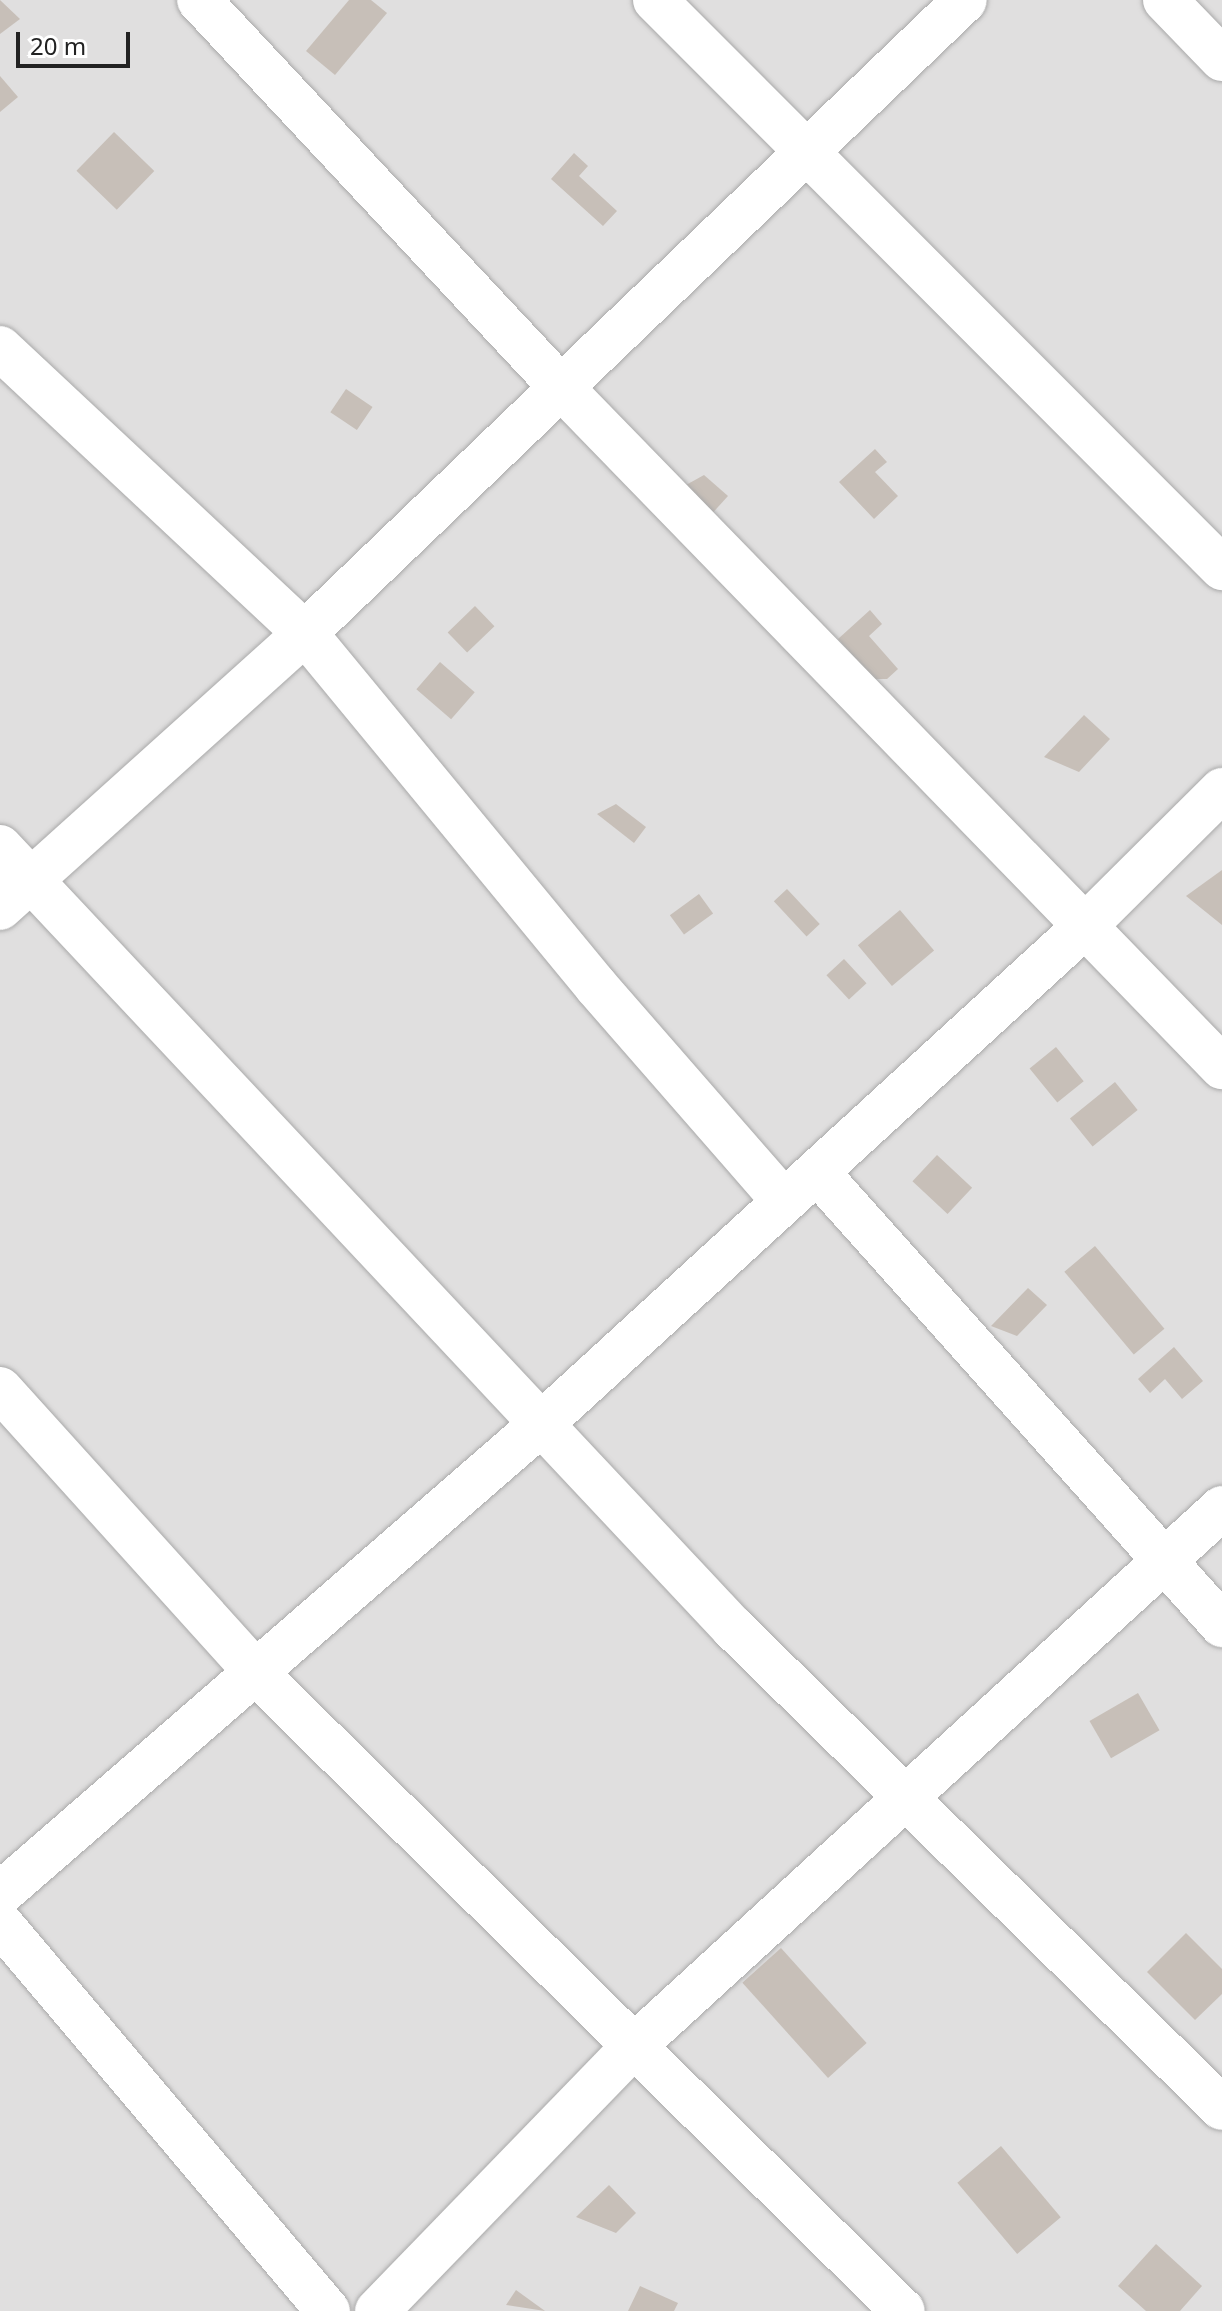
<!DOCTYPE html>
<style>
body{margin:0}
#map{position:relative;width:1222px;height:2311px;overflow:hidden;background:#f2efe9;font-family:"Noto Sans",sans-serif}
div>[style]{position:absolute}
.residential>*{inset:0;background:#e0dfdf;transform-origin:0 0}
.building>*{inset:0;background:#c7bfb8;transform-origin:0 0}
.roads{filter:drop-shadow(0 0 2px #a9a9a9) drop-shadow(0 0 2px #a9a9a9)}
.street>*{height:44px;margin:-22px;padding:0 22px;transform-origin:22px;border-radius:22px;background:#fff}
span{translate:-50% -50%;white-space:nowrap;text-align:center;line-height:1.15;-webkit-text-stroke:7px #fff;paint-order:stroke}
.scale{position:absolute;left:16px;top:32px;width:114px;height:36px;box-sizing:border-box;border:4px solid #222;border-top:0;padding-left:10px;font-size:24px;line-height:28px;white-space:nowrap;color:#222;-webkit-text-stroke:6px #fff;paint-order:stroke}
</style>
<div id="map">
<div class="residential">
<i style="left:0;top:0;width:1222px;height:2311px"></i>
</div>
<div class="building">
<i style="clip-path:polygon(0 0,20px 19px,0 34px)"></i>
<i style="clip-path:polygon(349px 0,371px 0,387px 13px,335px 75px,306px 51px)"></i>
<i style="clip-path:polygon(0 76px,18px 97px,0 112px)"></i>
<i style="left:114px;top:132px;width:56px;height:54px;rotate:44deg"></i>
<i style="clip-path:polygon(574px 153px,588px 166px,579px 176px,617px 211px,603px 226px,551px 179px)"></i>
<i style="left:346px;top:389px;width:32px;height:28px;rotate:34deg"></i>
<i style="clip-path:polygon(875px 449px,887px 462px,875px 472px,898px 496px,874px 519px,839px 482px)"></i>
<i style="clip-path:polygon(704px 475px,728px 496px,708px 518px,677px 490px)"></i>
<i style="left:475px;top:606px;width:28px;height:38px;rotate:46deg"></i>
<i style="clip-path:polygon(870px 610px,882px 624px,869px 636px,898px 669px,887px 679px,874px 679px,838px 639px)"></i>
<i style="left:440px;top:662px;width:46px;height:36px;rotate:41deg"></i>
<i style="clip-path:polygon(1084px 715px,1110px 739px,1079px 772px,1044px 757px)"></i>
<i style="clip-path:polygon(616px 804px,646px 827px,634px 843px,597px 814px)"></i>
<i style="clip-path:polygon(1222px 870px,1222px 925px,1186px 896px)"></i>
<i style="left:787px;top:889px;width:48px;height:18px;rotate:47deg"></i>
<i style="left:699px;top:894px;width:24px;height:36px;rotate:54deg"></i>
<i style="left:900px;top:910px;width:53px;height:55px;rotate:50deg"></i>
<i style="left:844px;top:959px;width:33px;height:24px;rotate:47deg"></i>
<i style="left:1056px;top:1047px;width:44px;height:34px;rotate:51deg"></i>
<i style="left:1115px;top:1082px;width:36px;height:58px;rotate:51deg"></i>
<i style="left:937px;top:1155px;width:48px;height:36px;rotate:43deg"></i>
<i style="left:1095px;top:1246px;width:108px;height:40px;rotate:50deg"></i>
<i style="clip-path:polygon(1028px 1288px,1047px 1305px,1017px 1336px,991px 1326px)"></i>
<i style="clip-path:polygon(1174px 1347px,1203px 1381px,1182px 1399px,1165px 1379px,1150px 1393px,1138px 1379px)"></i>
<i style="left:1138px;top:1693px;width:43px;height:56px;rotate:60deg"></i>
<i style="clip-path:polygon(1186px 1933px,1222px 1969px,1222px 1994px,1195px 2020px,1147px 1972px)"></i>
<i style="left:781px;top:1948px;width:128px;height:52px;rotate:48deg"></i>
<i style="left:1001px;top:2146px;width:93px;height:57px;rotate:50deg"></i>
<i style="clip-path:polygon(609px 2185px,636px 2213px,616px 2233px,576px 2217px)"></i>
<i style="clip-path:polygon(1156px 2244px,1202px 2286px,1180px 2311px,1146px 2311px,1118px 2286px)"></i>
<i style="clip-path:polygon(640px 2286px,678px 2303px,674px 2311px,628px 2311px)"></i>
<i style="clip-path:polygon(516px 2290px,545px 2311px,506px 2305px)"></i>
</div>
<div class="roads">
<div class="street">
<i style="left:199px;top:0;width:526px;rotate:46.93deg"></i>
<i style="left:558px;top:384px;width:953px;rotate:45.81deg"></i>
<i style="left:655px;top:0;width:803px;rotate:45.05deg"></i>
<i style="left:1165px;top:0;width:82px;rotate:46deg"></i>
<i style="left:0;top:348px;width:417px;rotate:43.1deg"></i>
<i style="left:305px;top:633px;width:457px;rotate:50.5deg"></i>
<i style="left:596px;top:986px;width:284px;rotate:48.9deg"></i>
<i style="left:0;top:847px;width:1071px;rotate:46.82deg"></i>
<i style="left:733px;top:1628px;width:685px;rotate:44.47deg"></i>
<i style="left:0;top:908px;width:411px;rotate:-42deg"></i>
<i style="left:305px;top:633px;width:914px;rotate:-43.8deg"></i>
<i style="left:817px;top:1172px;width:608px;rotate:48.2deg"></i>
<i style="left:0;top:1389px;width:387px;rotate:47.9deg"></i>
<i style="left:259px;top:1676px;width:904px;rotate:44.6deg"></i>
<i style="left:0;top:1894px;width:714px;rotate:-40.97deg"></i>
<i style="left:539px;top:1426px;width:738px;rotate:-42.47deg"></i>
<i style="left:1083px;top:928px;width:196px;rotate:-44.8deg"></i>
<i style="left:0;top:1923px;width:508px;rotate:49.79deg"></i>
<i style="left:377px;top:2311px;width:369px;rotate:-45.9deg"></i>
<i style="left:634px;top:2046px;width:797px;rotate:-42.46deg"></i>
</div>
</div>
<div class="scale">20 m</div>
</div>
